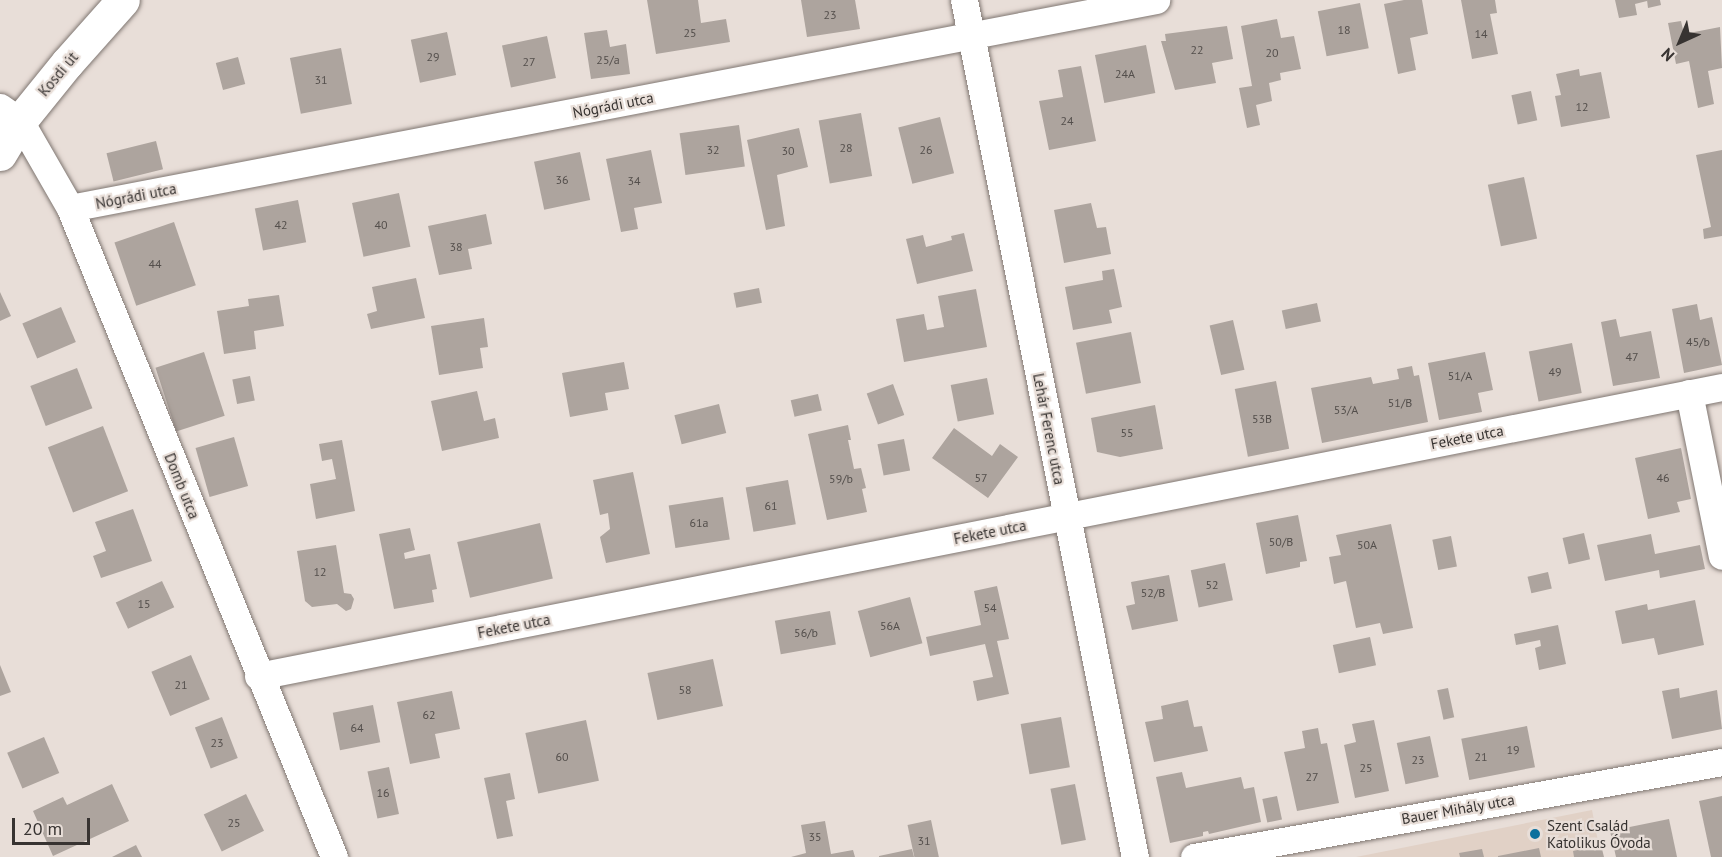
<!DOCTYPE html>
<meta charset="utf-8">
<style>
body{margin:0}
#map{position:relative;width:1722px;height:857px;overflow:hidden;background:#e8ded8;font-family:"PT Sans",sans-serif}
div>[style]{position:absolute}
.built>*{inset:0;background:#e1d1c6}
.building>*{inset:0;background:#ada49e;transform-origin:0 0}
.roads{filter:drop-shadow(0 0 2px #807772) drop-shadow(0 0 2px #807772)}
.street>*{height:27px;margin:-13.5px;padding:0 13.5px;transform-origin:13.5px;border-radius:13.5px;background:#fff}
.secondary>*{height:33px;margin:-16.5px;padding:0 16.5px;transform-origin:16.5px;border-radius:16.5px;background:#fff}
.dots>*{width:16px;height:16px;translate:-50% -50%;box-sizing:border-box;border:3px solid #e8ded8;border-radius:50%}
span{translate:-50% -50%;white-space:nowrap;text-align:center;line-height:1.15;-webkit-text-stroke:4.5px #e8ded8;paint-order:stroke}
.number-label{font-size:12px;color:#544f4c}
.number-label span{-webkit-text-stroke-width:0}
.street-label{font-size:15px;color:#373331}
.poi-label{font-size:15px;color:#373331}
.left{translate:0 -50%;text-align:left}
.north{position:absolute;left:1650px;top:12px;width:60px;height:60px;-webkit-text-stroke:4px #e8ded8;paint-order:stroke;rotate:224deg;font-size:16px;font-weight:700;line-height:24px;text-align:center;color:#373331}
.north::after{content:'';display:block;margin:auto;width:21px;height:27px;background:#373331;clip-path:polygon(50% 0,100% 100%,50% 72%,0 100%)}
.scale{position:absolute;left:12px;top:818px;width:78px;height:27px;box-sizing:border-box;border:3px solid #373331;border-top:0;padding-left:8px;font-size:18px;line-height:21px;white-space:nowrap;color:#373331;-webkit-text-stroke:4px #e8ded8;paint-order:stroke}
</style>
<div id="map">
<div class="built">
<i style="clip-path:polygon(1592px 810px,1601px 857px,1356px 857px)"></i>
</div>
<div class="building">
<i style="clip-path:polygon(647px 0,698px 0,701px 23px,726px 19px,730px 42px,656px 54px)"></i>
<i style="clip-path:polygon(801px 0,855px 0,860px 29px,807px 37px)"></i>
<i style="clip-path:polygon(1404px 0,1422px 0,1428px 34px,1410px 38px,1416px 70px,1398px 74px,1384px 4px)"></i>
<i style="clip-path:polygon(1461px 0,1495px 0,1497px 13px,1490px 14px,1498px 54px,1472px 59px)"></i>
<i style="clip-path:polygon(1615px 0,1647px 0,1647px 1px,1635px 4px,1637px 15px,1619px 18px)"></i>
<i style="clip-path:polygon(1647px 0,1660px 0,1661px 5px,1648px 8px)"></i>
<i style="left:1360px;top:3px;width:46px;height:43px;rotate:79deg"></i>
<i style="clip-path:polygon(1277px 19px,1281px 38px,1294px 36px,1301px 69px,1280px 73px,1281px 80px,1269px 83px,1272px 101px,1256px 105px,1260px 125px,1247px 128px,1239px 88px,1252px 86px,1241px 26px)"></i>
<i style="clip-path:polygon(1681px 21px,1684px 34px,1720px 27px,1722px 68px,1708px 71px,1714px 104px,1698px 108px,1689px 61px,1676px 64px,1668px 23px)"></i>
<i style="clip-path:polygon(1227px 26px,1233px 59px,1212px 63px,1216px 83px,1175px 90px,1161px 41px,1166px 41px,1165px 34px)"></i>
<i style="clip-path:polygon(607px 30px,610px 47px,626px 44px,630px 74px,591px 79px,584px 33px)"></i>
<i style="left:447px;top:32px;width:44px;height:37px;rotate:78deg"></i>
<i style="left:547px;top:36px;width:43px;height:46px;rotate:78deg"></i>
<i style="left:1146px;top:45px;width:49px;height:52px;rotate:79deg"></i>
<i style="left:341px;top:48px;width:57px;height:52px;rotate:79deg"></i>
<i style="left:238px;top:57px;width:28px;height:23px;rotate:75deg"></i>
<i style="clip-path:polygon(1081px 66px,1096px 141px,1049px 150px,1039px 101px,1063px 97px,1058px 70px)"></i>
<i style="clip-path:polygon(1579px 69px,1580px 76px,1601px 72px,1610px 118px,1561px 127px,1555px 96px,1561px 95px,1556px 74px)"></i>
<i style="left:1531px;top:91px;width:30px;height:20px;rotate:78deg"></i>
<i style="left:861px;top:113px;width:64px;height:43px;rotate:80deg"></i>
<i style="left:940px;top:117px;width:58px;height:43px;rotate:76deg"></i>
<i style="left:739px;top:125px;width:42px;height:60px;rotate:82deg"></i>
<i style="clip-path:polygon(799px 128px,808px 167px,777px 175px,785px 226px,766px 230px,747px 140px)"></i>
<i style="left:156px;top:141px;width:29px;height:51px;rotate:76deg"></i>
<i style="clip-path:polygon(651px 150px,662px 203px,634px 208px,638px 229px,621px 232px,606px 159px)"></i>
<i style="clip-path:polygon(1722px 150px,1722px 236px,1704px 239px,1703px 229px,1711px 227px,1696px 155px)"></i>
<i style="left:580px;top:152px;width:49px;height:47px;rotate:78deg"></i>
<i style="left:1524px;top:177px;width:63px;height:37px;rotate:78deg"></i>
<i style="left:399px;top:193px;width:55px;height:48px;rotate:78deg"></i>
<i style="left:298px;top:200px;width:43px;height:44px;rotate:79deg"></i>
<i style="clip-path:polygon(1091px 203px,1097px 228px,1106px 227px,1111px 254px,1064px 263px,1054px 210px)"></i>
<i style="clip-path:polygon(486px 214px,492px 244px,468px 249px,472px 269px,439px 275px,428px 226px)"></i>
<i style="left:174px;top:222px;width:67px;height:63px;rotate:71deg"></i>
<i style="clip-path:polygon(964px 233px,973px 271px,917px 284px,906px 239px,923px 235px,926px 247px,952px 240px,951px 236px)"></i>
<i style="clip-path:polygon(1114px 269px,1122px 307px,1109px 310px,1112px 323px,1073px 330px,1065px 287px,1103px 280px,1102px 271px)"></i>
<i style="clip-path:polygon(416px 278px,425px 318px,371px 329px,367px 314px,377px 311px,372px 287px)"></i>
<i style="left:759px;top:288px;width:15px;height:26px;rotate:79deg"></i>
<i style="clip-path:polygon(976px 289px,987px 347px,904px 362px,896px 319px,924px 314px,927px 330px,944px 327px,938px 296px)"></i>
<i style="clip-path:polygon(0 292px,11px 316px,0 321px)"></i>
<i style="clip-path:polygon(279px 295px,284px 326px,254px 331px,256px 349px,224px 354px,217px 311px,249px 306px,248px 299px)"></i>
<i style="left:1317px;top:303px;width:19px;height:36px;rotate:78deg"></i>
<i style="clip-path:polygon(1697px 304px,1700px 320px,1712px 317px,1722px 365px,1684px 373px,1672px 309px)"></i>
<i style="left:61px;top:307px;width:38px;height:42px;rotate:67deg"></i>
<i style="clip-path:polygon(484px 318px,488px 347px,480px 348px,483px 368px,439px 375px,431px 326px)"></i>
<i style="clip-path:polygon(1616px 319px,1620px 337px,1651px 331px,1660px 378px,1613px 386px,1601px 322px)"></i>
<i style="left:1233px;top:320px;width:51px;height:24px;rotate:77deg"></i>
<i style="left:1131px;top:332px;width:52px;height:56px;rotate:79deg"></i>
<i style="left:1572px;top:343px;width:51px;height:44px;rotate:79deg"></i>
<i style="left:204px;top:352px;width:67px;height:51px;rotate:72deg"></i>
<i style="clip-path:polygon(1485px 352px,1493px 390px,1478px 393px,1482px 412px,1439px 420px,1428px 363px)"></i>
<i style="clip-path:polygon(624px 362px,629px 389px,605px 393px,608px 410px,570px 417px,562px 373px)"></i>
<i style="clip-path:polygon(1412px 366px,1414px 376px,1419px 375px,1428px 422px,1322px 443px,1311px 388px,1371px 377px,1373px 384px,1399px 379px,1397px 369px)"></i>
<i style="left:77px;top:368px;width:43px;height:50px;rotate:69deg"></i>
<i style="left:250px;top:376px;width:25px;height:18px;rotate:79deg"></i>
<i style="left:987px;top:378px;width:37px;height:37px;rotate:79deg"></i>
<i style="left:1276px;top:381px;width:69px;height:42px;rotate:79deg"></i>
<i style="left:893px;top:384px;width:33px;height:28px;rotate:70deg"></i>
<i style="clip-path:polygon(477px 391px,484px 421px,495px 418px,499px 438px,442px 451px,431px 401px)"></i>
<i style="left:818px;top:394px;width:17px;height:28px;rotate:77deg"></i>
<i style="left:719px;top:404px;width:30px;height:46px;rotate:76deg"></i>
<i style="clip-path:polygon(1155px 405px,1163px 449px,1120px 457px,1097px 452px,1091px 418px)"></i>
<i style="clip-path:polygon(848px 425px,851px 440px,848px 440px,854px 469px,861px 468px,866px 488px,862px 489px,867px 512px,827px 520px,808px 434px)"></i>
<i style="left:103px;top:426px;width:70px;height:59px;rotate:69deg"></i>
<i style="clip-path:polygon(954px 428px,992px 456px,1000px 444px,1018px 457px,988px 498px,932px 458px)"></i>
<i style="left:234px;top:437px;width:51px;height:40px;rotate:74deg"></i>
<i style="left:904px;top:439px;width:32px;height:27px;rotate:79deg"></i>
<i style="clip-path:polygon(342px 440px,355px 511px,316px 519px,310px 484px,336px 479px,332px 459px,322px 461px,319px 444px)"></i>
<i style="clip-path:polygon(1681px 448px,1691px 499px,1677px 502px,1680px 512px,1648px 519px,1635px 458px)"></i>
<i style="clip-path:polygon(633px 472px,650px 554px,606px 563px,600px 537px,610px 529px,608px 513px,600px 515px,593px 480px)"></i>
<i style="left:788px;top:480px;width:45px;height:43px;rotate:80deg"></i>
<i style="left:723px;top:497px;width:43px;height:55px;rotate:81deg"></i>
<i style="clip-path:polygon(133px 509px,152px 561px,101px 578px,93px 556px,106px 551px,95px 522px)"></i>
<i style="clip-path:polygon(1298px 515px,1307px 561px,1300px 562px,1300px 567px,1266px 574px,1256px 523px)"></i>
<i style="left:540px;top:523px;width:57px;height:85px;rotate:77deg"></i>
<i style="clip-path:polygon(1391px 524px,1413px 628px,1383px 634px,1380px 623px,1356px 628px,1346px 581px,1334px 584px,1329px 557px,1341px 555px,1336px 535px)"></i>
<i style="clip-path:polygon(410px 528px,415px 550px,404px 553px,405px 559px,430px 554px,437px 589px,432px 590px,434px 602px,394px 609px,379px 534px)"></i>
<i style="left:1584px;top:533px;width:27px;height:22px;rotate:77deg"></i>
<i style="clip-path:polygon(1651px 534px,1655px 554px,1700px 545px,1705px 569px,1660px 578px,1659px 570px,1605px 581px,1597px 545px)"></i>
<i style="left:1451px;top:536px;width:31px;height:19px;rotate:79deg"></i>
<i style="clip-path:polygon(336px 545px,344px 593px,351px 594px,354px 599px,351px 609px,346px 611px,337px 604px,312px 607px,305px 601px,297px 551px)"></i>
<i style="left:1225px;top:563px;width:38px;height:35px;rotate:78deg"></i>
<i style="left:1548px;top:572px;width:17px;height:21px;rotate:77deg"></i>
<i style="clip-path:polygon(1169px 575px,1178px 621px,1132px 630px,1126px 606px,1135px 604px,1131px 582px)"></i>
<i style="left:162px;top:581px;width:29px;height:51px;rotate:65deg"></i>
<i style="clip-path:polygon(997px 586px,1009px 639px,997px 641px,1009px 694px,977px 701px,973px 681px,993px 677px,985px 644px,930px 656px,926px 637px,981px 625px,974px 591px)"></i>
<i style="left:910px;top:597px;width:48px;height:54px;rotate:75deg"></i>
<i style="clip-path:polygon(1695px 600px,1704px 645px,1658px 655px,1654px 638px,1622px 644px,1615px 611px,1647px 604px,1648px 610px)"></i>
<i style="left:830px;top:611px;width:34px;height:56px;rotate:80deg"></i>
<i style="clip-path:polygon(1558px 625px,1566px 664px,1539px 670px,1535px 648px,1541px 646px,1540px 640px,1516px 645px,1514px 634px)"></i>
<i style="left:1370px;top:637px;width:29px;height:38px;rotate:78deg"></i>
<i style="left:191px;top:655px;width:48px;height:43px;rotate:67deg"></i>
<i style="left:713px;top:659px;width:48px;height:67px;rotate:78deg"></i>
<i style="clip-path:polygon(0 665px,11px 692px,0 696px)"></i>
<i style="left:1448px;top:688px;width:30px;height:11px;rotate:78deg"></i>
<i style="clip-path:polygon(1679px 688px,1680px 698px,1717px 690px,1722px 729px,1672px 739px,1662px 691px)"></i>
<i style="clip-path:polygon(452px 691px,460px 729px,435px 734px,440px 758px,410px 764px,397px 702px)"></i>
<i style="clip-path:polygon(1188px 700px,1194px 727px,1202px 726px,1208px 751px,1154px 762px,1145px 722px,1163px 719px,1161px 706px)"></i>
<i style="left:373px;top:705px;width:38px;height:41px;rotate:79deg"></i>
<i style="left:222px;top:717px;width:44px;height:29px;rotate:69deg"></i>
<i style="left:1061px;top:717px;width:51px;height:41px;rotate:80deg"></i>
<i style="left:586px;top:720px;width:62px;height:62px;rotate:78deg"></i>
<i style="clip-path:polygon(1374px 720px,1389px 791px,1355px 798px,1344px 745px,1356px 742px,1352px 724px)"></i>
<i style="left:1527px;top:726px;width:42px;height:67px;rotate:79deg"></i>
<i style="clip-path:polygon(1318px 728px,1321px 744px,1327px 743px,1339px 803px,1297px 811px,1284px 752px,1305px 748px,1302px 731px)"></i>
<i style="left:1430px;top:736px;width:42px;height:34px;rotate:78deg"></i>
<i style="left:44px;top:737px;width:39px;height:40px;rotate:67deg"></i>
<i style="left:389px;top:767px;width:48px;height:22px;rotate:78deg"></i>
<i style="clip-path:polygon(1182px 772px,1186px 788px,1241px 777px,1244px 789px,1254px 787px,1261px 822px,1209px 834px,1208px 831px,1203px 832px,1203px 836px,1170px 843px,1156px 777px)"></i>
<i style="clip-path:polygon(510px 773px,515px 799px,506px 801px,513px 836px,497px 839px,484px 778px)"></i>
<i style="clip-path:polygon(112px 784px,129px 821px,53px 856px,33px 811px,63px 797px,67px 805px)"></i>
<i style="left:1075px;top:784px;width:57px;height:25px;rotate:79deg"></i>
<i style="left:246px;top:794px;width:41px;height:47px;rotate:64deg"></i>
<i style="left:1277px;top:796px;width:24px;height:15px;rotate:78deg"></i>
<i style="clip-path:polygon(1722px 796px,1722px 857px,1711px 857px,1699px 801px)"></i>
<i style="clip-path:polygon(1669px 819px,1677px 857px,1616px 857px,1610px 831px)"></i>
<i style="left:931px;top:820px;width:38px;height:24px;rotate:78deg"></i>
<i style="clip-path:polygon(825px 821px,831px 854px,853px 850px,855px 857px,791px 857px,806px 853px,801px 825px)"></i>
<i style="clip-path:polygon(136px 845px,142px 857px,112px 857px)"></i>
<i style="clip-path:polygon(1601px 845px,1604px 857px,1574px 857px,1573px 851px)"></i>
<i style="clip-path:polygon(1539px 848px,1541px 857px,1498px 857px,1498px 856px)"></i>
<i style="clip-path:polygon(912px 849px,914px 857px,879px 857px,879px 856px)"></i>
<i style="clip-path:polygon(1482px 849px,1484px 857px,1460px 857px,1459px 853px)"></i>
</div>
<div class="roads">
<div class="street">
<i style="left:964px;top:0;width:874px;rotate:78.72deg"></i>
<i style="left:0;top:107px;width:24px;rotate:35deg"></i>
<i style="left:20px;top:121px;width:100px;rotate:60.1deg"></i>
<i style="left:70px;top:208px;width:701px;rotate:67.86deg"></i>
<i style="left:70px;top:208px;width:1106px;rotate:-10.84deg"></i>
<i style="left:1689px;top:393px;width:166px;rotate:78.6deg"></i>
<i style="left:258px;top:676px;width:1492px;rotate:-11.17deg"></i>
<i style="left:1194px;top:857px;width:536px;rotate:-10.2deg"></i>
</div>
<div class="secondary">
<i style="left:0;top:154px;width:39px;rotate:-59deg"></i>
<i style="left:20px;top:121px;width:75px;rotate:-51deg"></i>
<i style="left:67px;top:63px;width:84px;rotate:-48.4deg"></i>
</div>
</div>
<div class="dots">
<i style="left:1535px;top:834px;background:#0c709d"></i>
</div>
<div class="number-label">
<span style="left:830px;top:15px">23</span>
<span style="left:1344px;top:30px">18</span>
<span style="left:690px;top:33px">25</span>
<span style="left:1481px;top:34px">14</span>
<span style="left:1197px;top:50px">22</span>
<span style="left:1272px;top:53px">20</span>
<span style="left:433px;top:57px">29</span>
<span style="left:608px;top:60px">25/a</span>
<span style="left:529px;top:62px">27</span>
<span style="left:1125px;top:74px">24A</span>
<span style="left:321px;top:80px">31</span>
<span style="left:1582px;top:107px">12</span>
<span style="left:1067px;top:121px">24</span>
<span style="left:846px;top:148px">28</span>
<span style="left:713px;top:150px">32</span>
<span style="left:926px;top:150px">26</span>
<span style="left:788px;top:151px">30</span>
<span style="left:562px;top:180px">36</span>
<span style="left:634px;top:181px">34</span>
<span style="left:281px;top:225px">42</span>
<span style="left:381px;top:225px">40</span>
<span style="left:456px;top:247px">38</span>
<span style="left:155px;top:264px">44</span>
<span style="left:1698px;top:342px">45/b</span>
<span style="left:1632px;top:357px">47</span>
<span style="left:1555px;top:372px">49</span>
<span style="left:1460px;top:376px">51/A</span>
<span style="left:1400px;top:403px">51/B</span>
<span style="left:1346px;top:410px">53/A</span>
<span style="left:1262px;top:419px">53B</span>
<span style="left:1127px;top:433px">55</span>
<span style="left:981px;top:478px">57</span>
<span style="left:1663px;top:478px">46</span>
<span style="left:841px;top:479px">59/b</span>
<span style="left:771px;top:506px">61</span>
<span style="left:699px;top:523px">61a</span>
<span style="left:1281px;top:542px">50/B</span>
<span style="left:1367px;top:545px">50A</span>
<span style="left:320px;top:572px">12</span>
<span style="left:1212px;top:585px">52</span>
<span style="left:1153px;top:593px">52/B</span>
<span style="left:144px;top:604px">15</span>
<span style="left:990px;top:608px">54</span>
<span style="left:890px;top:626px">56A</span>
<span style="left:806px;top:633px">56/b</span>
<span style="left:181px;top:685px">21</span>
<span style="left:685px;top:690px">58</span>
<span style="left:429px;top:715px">62</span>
<span style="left:357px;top:728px">64</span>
<span style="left:217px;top:743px">23</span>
<span style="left:1513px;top:750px">19</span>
<span style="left:562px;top:757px">60</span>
<span style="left:1481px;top:757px">21</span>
<span style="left:1418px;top:760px">23</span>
<span style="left:1366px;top:768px">25</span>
<span style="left:1312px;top:777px">27</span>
<span style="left:383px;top:793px">16</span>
<span style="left:234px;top:823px">25</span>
<span style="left:815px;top:837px">35</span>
<span style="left:924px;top:841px">31</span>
</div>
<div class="street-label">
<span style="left:58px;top:74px;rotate:-50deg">Kosdi út</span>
<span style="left:613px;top:105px;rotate:-11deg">Nógrádi utca</span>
<span style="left:136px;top:196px;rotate:-11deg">Nógrádi utca</span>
<span style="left:1049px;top:429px;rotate:79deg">Lehár Ferenc utca</span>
<span style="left:1467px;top:437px;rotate:-11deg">Fekete utca</span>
<span style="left:182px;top:486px;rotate:68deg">Domb utca</span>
<span style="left:990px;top:532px;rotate:-11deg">Fekete utca</span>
<span style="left:514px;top:626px;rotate:-11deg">Fekete utca</span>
<span style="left:1458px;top:809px;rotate:-10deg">Bauer Mihály utca</span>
</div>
<div class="poi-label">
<span class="left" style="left:1547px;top:834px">Szent Család<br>Katolikus Óvoda</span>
</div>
<div class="north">N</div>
<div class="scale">20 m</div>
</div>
